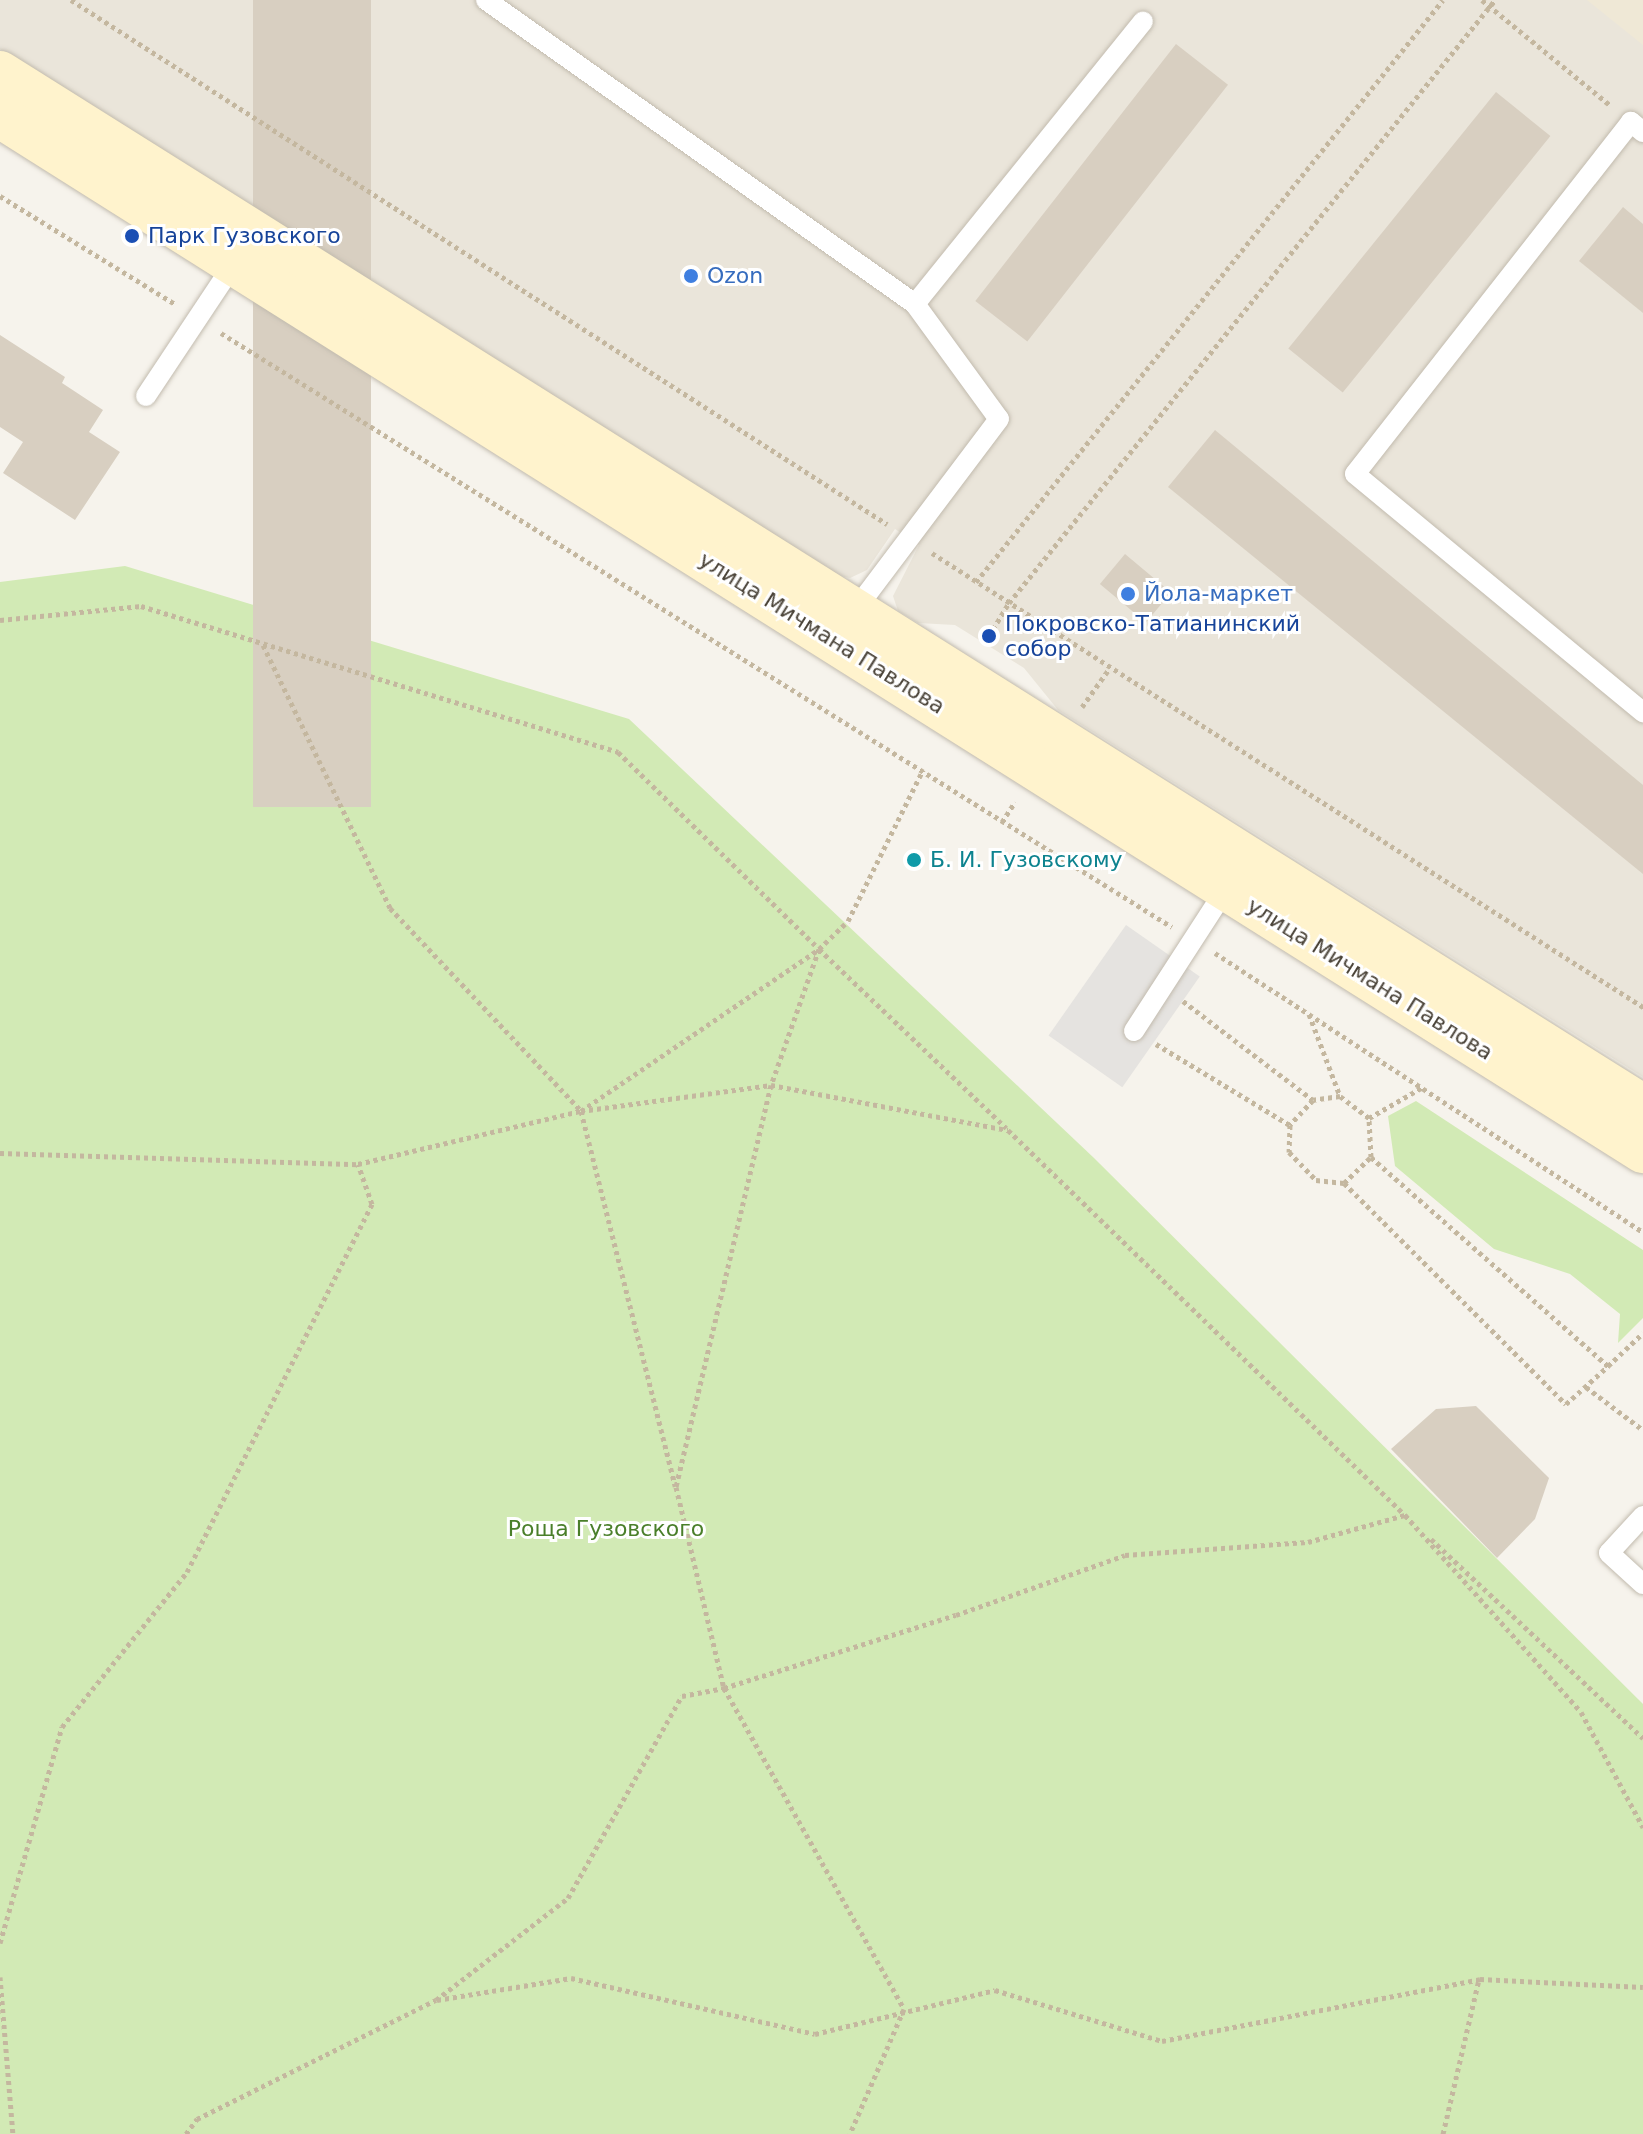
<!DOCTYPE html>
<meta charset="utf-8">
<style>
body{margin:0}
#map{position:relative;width:1643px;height:2134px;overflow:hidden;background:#f6f3ec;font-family:"DejaVu Sans",sans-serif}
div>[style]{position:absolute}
.residential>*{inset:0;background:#eae5da}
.education>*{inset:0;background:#efe8d6}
.green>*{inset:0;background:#d2eab5}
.parking>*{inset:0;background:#e5e3e0;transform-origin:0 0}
.building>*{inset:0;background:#d8cfc1;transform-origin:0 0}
.path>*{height:5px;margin-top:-2.5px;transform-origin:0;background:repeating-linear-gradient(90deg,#c4b79f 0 4px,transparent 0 8px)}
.roads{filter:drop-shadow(0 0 2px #c2bbae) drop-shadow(0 0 2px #c2bbae)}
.service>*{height:20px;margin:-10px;padding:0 10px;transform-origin:10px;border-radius:10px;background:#fff}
.secondary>*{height:44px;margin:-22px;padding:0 22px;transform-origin:22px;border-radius:22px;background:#fff3cd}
.dots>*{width:22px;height:22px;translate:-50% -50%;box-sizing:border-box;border:4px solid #fff;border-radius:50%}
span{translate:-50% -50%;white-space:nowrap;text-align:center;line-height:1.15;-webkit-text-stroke:6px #fff;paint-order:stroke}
.transit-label{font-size:22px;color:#164399}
.left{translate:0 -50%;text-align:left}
.shop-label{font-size:22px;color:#366cbe}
.street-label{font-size:22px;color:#4b4439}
.culture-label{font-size:22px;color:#0d838f}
.park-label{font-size:22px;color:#4a7f2a}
</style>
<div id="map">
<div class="residential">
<i style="clip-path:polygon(0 0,1643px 0,1643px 1077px,1058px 710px,1024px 668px,955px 625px,918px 623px,898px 611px,893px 596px,919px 545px,895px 529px,867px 570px,850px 578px,831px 574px,0 49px)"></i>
</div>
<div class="education">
<i style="clip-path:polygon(1587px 0,1643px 0,1643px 45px)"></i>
</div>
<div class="green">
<i style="clip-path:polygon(125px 566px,629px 719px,1094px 1158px,1643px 1704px,1643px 2134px,0 2134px,0 582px)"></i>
<i style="clip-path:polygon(1416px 1101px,1643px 1250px,1643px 1318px,1618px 1343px,1620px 1314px,1570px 1274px,1494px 1249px,1395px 1166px,1388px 1116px)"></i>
</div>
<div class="parking">
<i style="left:1126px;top:925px;width:90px;height:135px;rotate:35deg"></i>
</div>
<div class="building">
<i style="left:253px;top:0;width:118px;height:807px"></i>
<i style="left:1176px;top:44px;width:66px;height:326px;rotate:38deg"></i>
<i style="left:1496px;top:92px;width:70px;height:330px;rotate:39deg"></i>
<i style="clip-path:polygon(1623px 207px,1643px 224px,1643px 313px,1579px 261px)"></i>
<i style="clip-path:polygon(0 335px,65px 377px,62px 383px,103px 410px,89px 432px,120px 452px,75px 520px,3px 473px,23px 442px,0 427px)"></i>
<i style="clip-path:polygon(1215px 430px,1643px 785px,1643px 874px,1168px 487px)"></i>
<i style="left:1125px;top:554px;width:60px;height:39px;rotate:40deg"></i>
<i style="clip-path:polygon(1476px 1406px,1549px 1478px,1535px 1519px,1497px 1558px,1391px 1449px,1436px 1409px)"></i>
</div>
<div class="path">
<i style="left:71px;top:0;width:970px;rotate:32.71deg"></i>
<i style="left:1482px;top:0;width:167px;rotate:39.4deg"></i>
<i style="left:0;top:196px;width:206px;rotate:31.7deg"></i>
<i style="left:221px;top:333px;width:1121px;rotate:31.99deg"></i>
<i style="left:932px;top:553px;width:844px;rotate:32.56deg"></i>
<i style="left:976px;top:582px;width:746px;rotate:-51.26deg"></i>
<i style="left:0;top:620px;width:142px;rotate:-5.7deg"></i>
<i style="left:141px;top:606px;width:499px;rotate:17deg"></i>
<i style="left:618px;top:752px;width:281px;rotate:44.4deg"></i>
<i style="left:819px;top:949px;width:144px;rotate:109.4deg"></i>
<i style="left:771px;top:1085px;width:413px;rotate:103.3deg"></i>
<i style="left:676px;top:1487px;width:207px;rotate:76.6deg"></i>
<i style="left:724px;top:1688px;width:368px;rotate:60.7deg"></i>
<i style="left:904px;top:2009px;width:136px;rotate:113.4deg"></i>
<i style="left:989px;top:636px;width:39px;rotate:-59deg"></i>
<i style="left:1009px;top:603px;width:774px;rotate:-51.13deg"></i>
<i style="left:263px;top:645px;width:292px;rotate:64.2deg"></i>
<i style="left:390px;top:908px;width:279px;rotate:46.7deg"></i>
<i style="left:581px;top:1111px;width:387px;rotate:75.9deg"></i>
<i style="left:1082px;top:707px;width:47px;rotate:-54.6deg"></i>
<i style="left:1002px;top:822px;width:24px;rotate:-57deg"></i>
<i style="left:819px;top:949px;width:259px;rotate:43.7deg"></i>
<i style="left:1215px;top:953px;width:511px;rotate:33.1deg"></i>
<i style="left:1183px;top:1001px;width:163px;rotate:37.3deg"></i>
<i style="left:1309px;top:1014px;width:88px;rotate:69.3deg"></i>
<i style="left:1156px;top:1044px;width:157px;rotate:31.2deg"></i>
<i style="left:581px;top:1111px;width:192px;rotate:-7.8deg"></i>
<i style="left:771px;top:1085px;width:241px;rotate:10.8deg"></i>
<i style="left:1008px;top:1130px;width:554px;rotate:44.12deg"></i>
<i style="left:1369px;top:1118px;width:62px;rotate:-29.9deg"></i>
<i style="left:0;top:1153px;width:358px;rotate:1.8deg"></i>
<i style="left:358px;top:1164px;width:229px;rotate:-13.4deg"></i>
<i style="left:581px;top:1111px;width:288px;rotate:-34.2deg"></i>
<i style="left:819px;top:949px;width:40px;rotate:-44deg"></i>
<i style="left:848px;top:921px;width:169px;rotate:-63.6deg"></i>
<i style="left:1344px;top:1183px;width:313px;rotate:44.9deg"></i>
<i style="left:1566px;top:1404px;width:57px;rotate:-42.1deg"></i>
<i style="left:1608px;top:1366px;width:316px;rotate:-138.6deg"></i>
<i style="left:1371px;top:1157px;width:39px;rotate:-93deg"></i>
<i style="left:1369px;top:1118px;width:36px;rotate:-143deg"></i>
<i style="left:1340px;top:1096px;width:27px;rotate:172deg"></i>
<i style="left:1313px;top:1100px;width:34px;rotate:133deg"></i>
<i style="left:1290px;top:1125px;width:27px;rotate:92deg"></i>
<i style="left:1289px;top:1152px;width:39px;rotate:46deg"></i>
<i style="left:1316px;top:1180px;width:28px;rotate:6deg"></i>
<i style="left:1344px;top:1183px;width:37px;rotate:-44deg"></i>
<i style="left:1608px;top:1366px;width:48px;rotate:-43.3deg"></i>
<i style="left:1586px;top:1387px;width:71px;rotate:37deg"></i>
<i style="left:1431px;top:1539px;width:291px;rotate:43.2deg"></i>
<i style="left:0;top:1943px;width:225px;rotate:-74deg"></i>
<i style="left:62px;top:1727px;width:199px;rotate:-51.1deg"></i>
<i style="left:187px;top:1572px;width:412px;rotate:-63.3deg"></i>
<i style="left:372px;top:1204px;width:42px;rotate:-109.3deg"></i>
<i style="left:0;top:1977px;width:158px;rotate:85.3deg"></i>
<i style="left:437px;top:2000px;width:136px;rotate:-9.3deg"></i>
<i style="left:571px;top:1978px;width:250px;rotate:12.9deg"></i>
<i style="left:815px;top:2034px;width:185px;rotate:-13.7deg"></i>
<i style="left:995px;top:1990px;width:175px;rotate:17deg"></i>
<i style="left:1162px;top:2041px;width:324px;rotate:-11deg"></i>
<i style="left:1480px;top:1979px;width:163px;rotate:2.8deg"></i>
<i style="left:186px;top:2134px;width:19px;rotate:-54deg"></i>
<i style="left:197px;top:2119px;width:267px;rotate:-26.5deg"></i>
<i style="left:436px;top:2000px;width:167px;rotate:-37.7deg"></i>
<i style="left:568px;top:1898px;width:232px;rotate:-60.6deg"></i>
<i style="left:682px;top:1696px;width:43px;rotate:-10.8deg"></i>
<i style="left:724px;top:1688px;width:243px;rotate:-17.5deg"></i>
<i style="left:956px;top:1615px;width:179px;rotate:-19.5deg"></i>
<i style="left:1125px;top:1555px;width:183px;rotate:-4.1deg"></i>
<i style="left:1308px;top:1542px;width:101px;rotate:-15.6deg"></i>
<i style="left:1405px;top:1515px;width:264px;rotate:48.2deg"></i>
<i style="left:1581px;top:1712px;width:131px;rotate:61.7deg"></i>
<i style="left:1443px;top:2134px;width:159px;rotate:-76.9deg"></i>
</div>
<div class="roads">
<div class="service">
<i style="left:486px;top:0;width:526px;rotate:35.32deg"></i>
<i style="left:915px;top:304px;width:142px;rotate:53.9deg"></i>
<i style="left:999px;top:419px;width:239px;rotate:127deg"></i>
<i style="left:1643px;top:132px;width:16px;rotate:-140deg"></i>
<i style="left:1631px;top:122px;width:447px;rotate:128.1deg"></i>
<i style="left:1355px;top:474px;width:374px;rotate:39.6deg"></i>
<i style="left:915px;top:304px;width:363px;rotate:-51.1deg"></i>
<i style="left:146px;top:396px;width:161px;rotate:-56.4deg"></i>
<i style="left:1134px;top:1031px;width:169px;rotate:-57.1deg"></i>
<i style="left:1643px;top:1516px;width:50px;rotate:132.6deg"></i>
<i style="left:1609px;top:1553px;width:46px;rotate:42.4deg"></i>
</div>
<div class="secondary">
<i style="left:0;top:73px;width:1941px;rotate:32.18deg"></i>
<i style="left:0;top:116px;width:1942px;rotate:32.21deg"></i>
</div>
</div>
<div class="dots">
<i style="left:132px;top:236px;background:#1a4fb4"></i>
<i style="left:691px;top:276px;background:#3f7fe0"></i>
<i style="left:1128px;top:594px;background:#3f7fe0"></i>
<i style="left:989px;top:636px;background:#1a4fb4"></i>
<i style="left:914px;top:860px;background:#0f9aa8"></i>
</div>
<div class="transit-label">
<span class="left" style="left:148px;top:236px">Парк Гузовского</span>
<span class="left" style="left:1005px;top:636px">Покровско-Татианинский<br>собор</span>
</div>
<div class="shop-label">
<span class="left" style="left:707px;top:276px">Ozon</span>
<span class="left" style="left:1144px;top:594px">Йола-маркет</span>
</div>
<div class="street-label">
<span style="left:822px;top:633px;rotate:32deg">улица Мичмана Павлова</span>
<span style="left:1370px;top:979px;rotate:32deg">улица Мичмана Павлова</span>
</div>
<div class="culture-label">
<span class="left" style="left:930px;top:860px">Б. И. Гузовскому</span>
</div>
<div class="park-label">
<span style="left:606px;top:1529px">Роща Гузовского</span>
</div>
</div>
